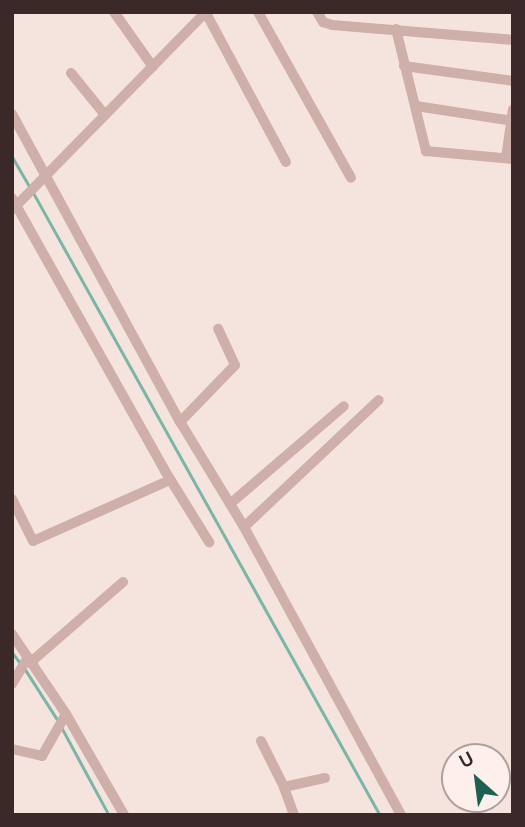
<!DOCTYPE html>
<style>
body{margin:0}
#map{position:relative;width:525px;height:827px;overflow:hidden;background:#f5e4de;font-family:Overpass,sans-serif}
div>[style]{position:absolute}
.stream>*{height:2.5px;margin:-1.25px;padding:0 1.25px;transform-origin:1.25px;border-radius:1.25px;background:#7ab5a6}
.street>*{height:10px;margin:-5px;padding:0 5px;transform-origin:5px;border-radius:5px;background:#cfafa9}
span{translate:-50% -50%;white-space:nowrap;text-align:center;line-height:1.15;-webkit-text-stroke:7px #fcefec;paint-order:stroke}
.frame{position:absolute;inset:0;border:14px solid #3b2929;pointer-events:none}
.north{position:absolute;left:441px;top:743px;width:70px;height:70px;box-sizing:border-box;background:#fcefec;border:2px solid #afa09e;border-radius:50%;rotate:332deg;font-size:19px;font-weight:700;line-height:28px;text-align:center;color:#3b2929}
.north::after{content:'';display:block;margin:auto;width:24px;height:32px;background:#1a6151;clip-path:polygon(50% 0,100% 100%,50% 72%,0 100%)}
</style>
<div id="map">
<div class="stream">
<i style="left:12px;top:156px;width:34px;rotate:60deg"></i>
<i style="left:33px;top:192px;width:713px;rotate:60.88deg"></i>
<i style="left:12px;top:652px;width:15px;rotate:53deg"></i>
<i style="left:25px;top:669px;width:63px;rotate:57.3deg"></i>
<i style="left:62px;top:728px;width:99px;rotate:61.6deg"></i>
</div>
<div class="street">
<i style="left:114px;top:12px;width:67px;rotate:54.7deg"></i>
<i style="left:258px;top:12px;width:190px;rotate:60.7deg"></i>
<i style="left:317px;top:12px;width:12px;rotate:59deg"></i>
<i style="left:323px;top:22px;width:9px;rotate:18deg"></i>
<i style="left:332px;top:25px;width:182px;rotate:4.7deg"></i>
<i style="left:206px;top:13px;width:169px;rotate:61.8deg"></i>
<i style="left:396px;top:29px;width:126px;rotate:76.2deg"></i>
<i style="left:426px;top:151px;width:87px;rotate:5.3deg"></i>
<i style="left:404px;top:66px;width:110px;rotate:7.8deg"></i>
<i style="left:71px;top:73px;width:54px;rotate:51deg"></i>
<i style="left:416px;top:106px;width:98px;rotate:8.8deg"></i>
<i style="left:12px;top:114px;width:349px;rotate:61.4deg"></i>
<i style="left:179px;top:420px;width:125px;rotate:58.7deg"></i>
<i style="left:244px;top:527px;width:328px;rotate:61.4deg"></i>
<i style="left:506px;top:158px;width:49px;rotate:-81.9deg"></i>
<i style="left:12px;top:198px;width:313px;rotate:60.7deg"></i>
<i style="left:165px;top:471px;width:84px;rotate:58.2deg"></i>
<i style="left:13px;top:209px;width:276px;rotate:-45.6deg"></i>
<i style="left:180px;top:422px;width:79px;rotate:-46deg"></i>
<i style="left:235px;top:365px;width:40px;rotate:-115deg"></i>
<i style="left:12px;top:499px;width:47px;rotate:63.4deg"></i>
<i style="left:33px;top:541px;width:150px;rotate:-24deg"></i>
<i style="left:230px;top:504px;width:150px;rotate:-40.7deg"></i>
<i style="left:244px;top:527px;width:185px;rotate:-43.3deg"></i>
<i style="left:12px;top:634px;width:97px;rotate:56deg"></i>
<i style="left:66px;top:714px;width:116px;rotate:60.1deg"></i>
<i style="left:31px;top:662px;width:122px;rotate:-41deg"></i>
<i style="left:12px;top:684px;width:31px;rotate:-59deg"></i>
<i style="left:261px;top:741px;width:51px;rotate:63.4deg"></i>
<i style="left:12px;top:749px;width:31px;rotate:13deg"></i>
<i style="left:42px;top:756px;width:48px;rotate:-60.3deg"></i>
<i style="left:294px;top:815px;width:30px;rotate:-110deg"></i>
<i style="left:284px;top:787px;width:42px;rotate:-12.4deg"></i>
</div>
<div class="frame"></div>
<div class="north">U</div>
</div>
